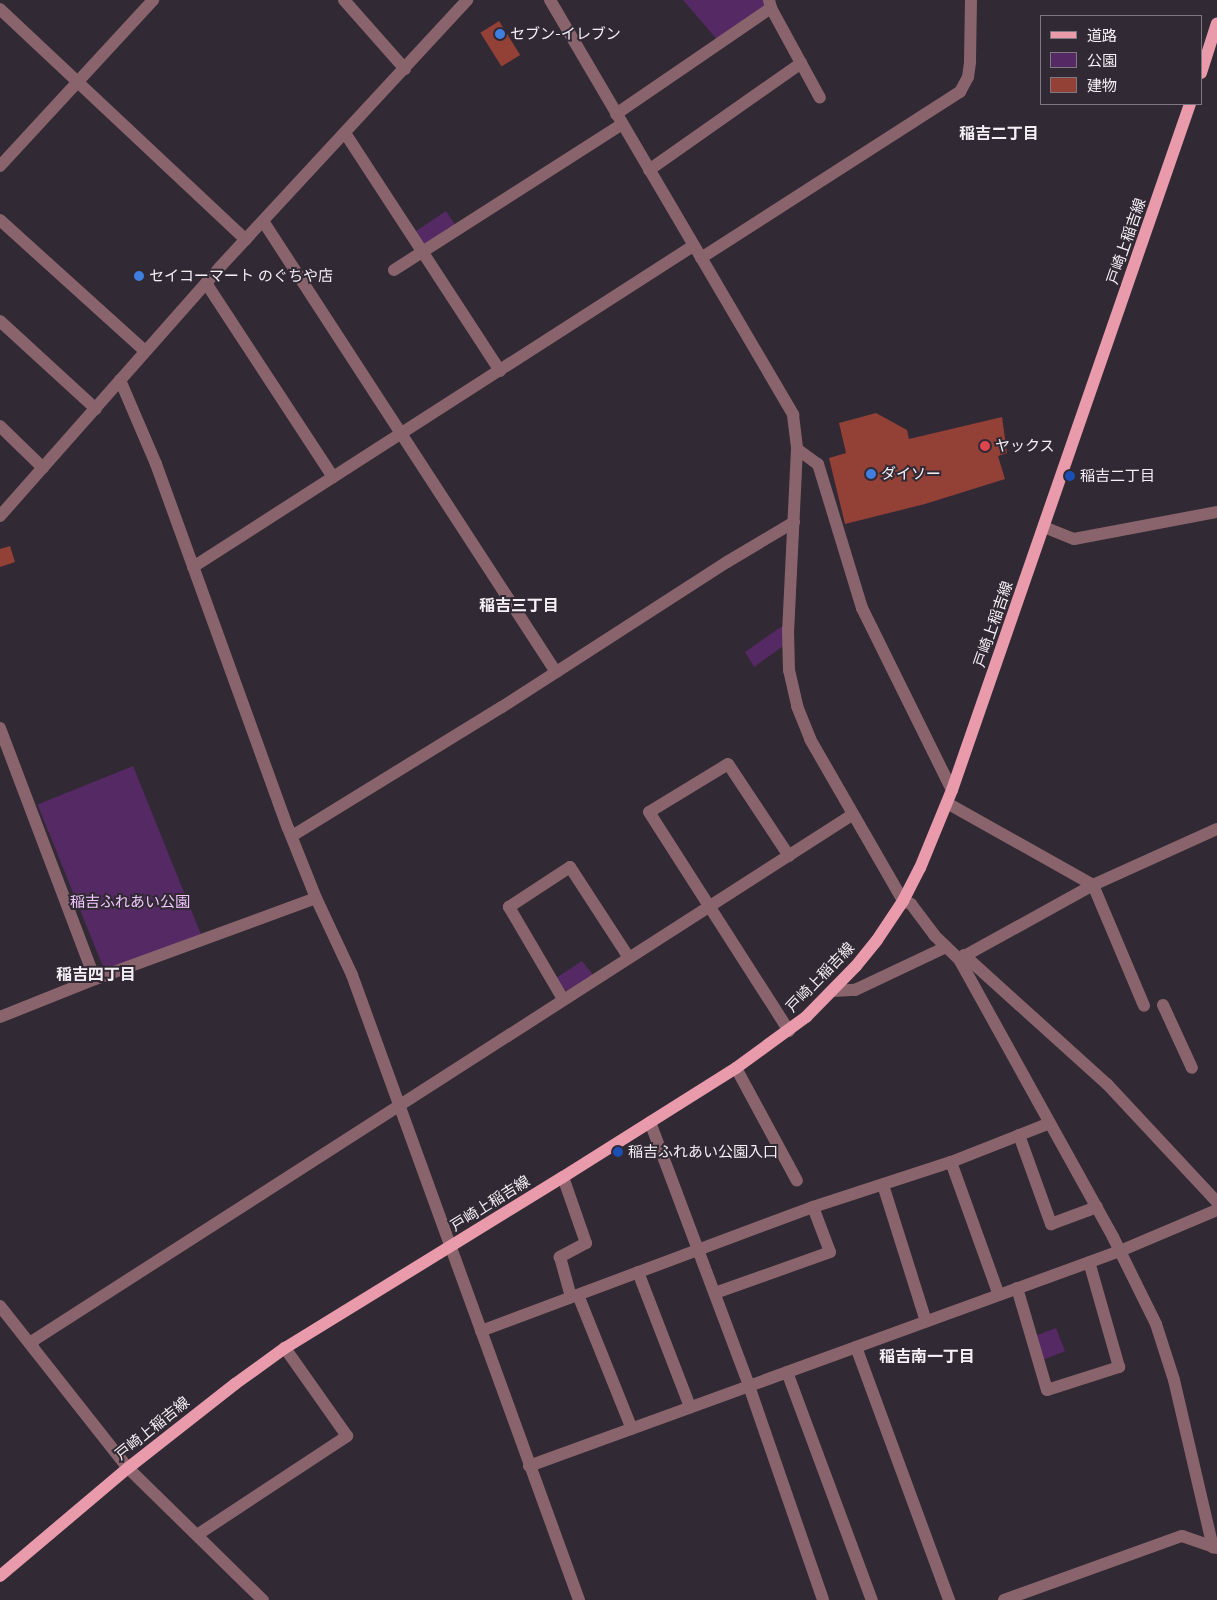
<!DOCTYPE html>
<meta charset="utf-8">
<style>
body{margin:0}
#map{position:relative;width:1217px;height:1600px;overflow:hidden;background:#312933;font-family:Quicksand,"Noto Sans JP",sans-serif}
div>[style]{position:absolute}
.green>*{inset:0;background:#552963;transform-origin:0 0}
.building>*{inset:0;background:#934037;transform-origin:0 0}
.minor>*{height:12px;margin:-6px;padding:0 6px;transform-origin:6px;border-radius:6px;background:#8a646c}
.major>*{height:12px;margin:-6px;padding:0 6px;transform-origin:6px;border-radius:6px;background:#e99aab}
.dots>*{width:14px;height:14px;translate:-50% -50%;box-sizing:border-box;border:2px solid #312933;border-radius:50%}
span{translate:-50% -50%;white-space:nowrap;text-align:center;line-height:1.15;-webkit-text-stroke:4px #312933;paint-order:stroke}
.poi-label{font-size:15px;color:#f5eff6}
.left{translate:0 -50%;text-align:left}
.street-label{font-size:15px;color:#f5eff6}
.park-label{font-size:15px;color:#f1c7ff}
.neighbourhood-label{font-size:16px;color:#f5eff6;font-weight:700}
.legend{position:absolute;left:1040px;top:15px;width:162px;height:90px;box-sizing:border-box;background:#312933;border:1px solid #7f7881;margin:0;padding:6px 9px;list-style:none;font-size:15px;color:#f5eff6}
.legend li{display:flex;align-items:center;gap:10px;height:25px}
.legend b{width:25px;border:1px solid #7f7881}
</style>
<div id="map">
<div class="green">
<i style="clip-path:polygon(683px 0,769px 0,771px 8px,720px 43px)"></i>
<i style="left:446px;top:211px;width:18px;height:39px;rotate:56deg"></i>
<i style="clip-path:polygon(785px 624px,786px 644px,754px 667px,745px 652px)"></i>
<i style="left:133px;top:766px;width:183px;height:103px;rotate:68deg"></i>
<i style="clip-path:polygon(582px 961px,594px 976px,567px 992px,556px 978px)"></i>
<i style="left:1056px;top:1328px;width:25px;height:26px;rotate:69deg"></i>
</div>
<div class="building">
<i style="left:499px;top:21px;width:40px;height:22px;rotate:58deg"></i>
<i style="clip-path:polygon(876px 413px,907px 430px,909px 439px,1002px 417px,1007px 453px,998px 456px,1005px 479px,925px 504px,845px 524px,829px 458px,846px 453px,839px 423px)"></i>
<i style="clip-path:polygon(10px 546px,15px 562px,0 567px,0 549px)"></i>
</div>
<div class="minor">
<i style="left:344px;top:0;width:92px;rotate:48.5deg"></i>
<i style="left:550px;top:0;width:481px;rotate:59.6deg"></i>
<i style="left:793px;top:415px;width:34px;rotate:83deg"></i>
<i style="left:797px;top:449px;width:181px;rotate:92.8deg"></i>
<i style="left:788px;top:630px;width:40px;rotate:88.6deg"></i>
<i style="left:789px;top:670px;width:37px;rotate:77deg"></i>
<i style="left:797px;top:706px;width:35px;rotate:68deg"></i>
<i style="left:810px;top:739px;width:187px;rotate:60.1deg"></i>
<i style="left:903px;top:901px;width:9px;rotate:21deg"></i>
<i style="left:911px;top:904px;width:39px;rotate:53deg"></i>
<i style="left:934px;top:935px;width:35px;rotate:44deg"></i>
<i style="left:959px;top:959px;width:318px;rotate:61deg"></i>
<i style="left:1113px;top:1237px;width:97px;rotate:63.7deg"></i>
<i style="left:1156px;top:1324px;width:59px;rotate:72.2deg"></i>
<i style="left:1174px;top:1380px;width:172px;rotate:76.9deg"></i>
<i style="left:769px;top:0;width:8px;rotate:76deg"></i>
<i style="left:771px;top:8px;width:102px;rotate:61.4deg"></i>
<i style="left:0;top:9px;width:337px;rotate:43.2deg"></i>
<i style="left:616px;top:114px;width:188px;rotate:-34.4deg"></i>
<i style="left:345px;top:133px;width:284px;rotate:56.9deg"></i>
<i style="left:0;top:166px;width:226px;rotate:-47.3deg"></i>
<i style="left:649px;top:170px;width:186px;rotate:-35.1deg"></i>
<i style="left:0;top:220px;width:195px;rotate:42.1deg"></i>
<i style="left:263px;top:221px;width:538px;rotate:56.99deg"></i>
<i style="left:701px;top:258px;width:308px;rotate:-32.7deg"></i>
<i style="left:960px;top:92px;width:17px;rotate:-62deg"></i>
<i style="left:968px;top:77px;width:15px;rotate:-82deg"></i>
<i style="left:970px;top:62px;width:62px;rotate:-89.1deg"></i>
<i style="left:394px;top:270px;width:271px;rotate:-32.6deg"></i>
<i style="left:206px;top:283px;width:232px;rotate:56.8deg"></i>
<i style="left:0;top:321px;width:130px;rotate:42.5deg"></i>
<i style="left:120px;top:380px;width:91px;rotate:66.8deg"></i>
<i style="left:156px;top:464px;width:387px;rotate:70.1deg"></i>
<i style="left:288px;top:828px;width:75px;rotate:68.2deg"></i>
<i style="left:316px;top:898px;width:85px;rotate:64.9deg"></i>
<i style="left:352px;top:975px;width:665px;rotate:70.04deg"></i>
<i style="left:0;top:426px;width:60px;rotate:44.3deg"></i>
<i style="left:797px;top:449px;width:26px;rotate:36deg"></i>
<i style="left:818px;top:464px;width:151px;rotate:73deg"></i>
<i style="left:862px;top:608px;width:203px;rotate:63.7deg"></i>
<i style="left:0;top:516px;width:332px;rotate:-48.5deg"></i>
<i style="left:220px;top:267px;width:364px;rotate:-47.2deg"></i>
<i style="left:1044px;top:527px;width:32px;rotate:22deg"></i>
<i style="left:1074px;top:539px;width:146px;rotate:-10.7deg"></i>
<i style="left:193px;top:567px;width:594px;rotate:-32.7deg"></i>
<i style="left:0;top:728px;width:268px;rotate:69.3deg"></i>
<i style="left:947px;top:803px;width:167px;rotate:29.3deg"></i>
<i style="left:1093px;top:885px;width:131px;rotate:67.1deg"></i>
<i style="left:292px;top:836px;width:246px;rotate:-31.6deg"></i>
<i style="left:502px;top:707px;width:268px;rotate:-32.8deg"></i>
<i style="left:727px;top:562px;width:78px;rotate:-30.8deg"></i>
<i style="left:789px;top:856px;width:110px;rotate:-123.5deg"></i>
<i style="left:728px;top:764px;width:92px;rotate:148.7deg"></i>
<i style="left:649px;top:812px;width:260px;rotate:57.4deg"></i>
<i style="left:964px;top:955px;width:193px;rotate:42.1deg"></i>
<i style="left:1107px;top:1084px;width:161px;rotate:47deg"></i>
<i style="left:959px;top:959px;width:153px;rotate:-28.9deg"></i>
<i style="left:1093px;top:885px;width:136px;rotate:-24.3deg"></i>
<i style="left:833px;top:991px;width:22px;rotate:-3deg"></i>
<i style="left:855px;top:990px;width:101px;rotate:-25.3deg"></i>
<i style="left:563px;top:999px;width:107px;rotate:-120.4deg"></i>
<i style="left:509px;top:907px;width:73px;rotate:-33.3deg"></i>
<i style="left:570px;top:867px;width:108px;rotate:57deg"></i>
<i style="left:1163px;top:1005px;width:69px;rotate:65.3deg"></i>
<i style="left:0;top:1017px;width:102px;rotate:-21.8deg"></i>
<i style="left:95px;top:979px;width:235px;rotate:-20.1deg"></i>
<i style="left:736px;top:1068px;width:128px;rotate:61.6deg"></i>
<i style="left:650px;top:1122px;width:282px;rotate:69.4deg"></i>
<i style="left:749px;top:1386px;width:226px;rotate:70.9deg"></i>
<i style="left:1019px;top:1135px;width:95px;rotate:70.2deg"></i>
<i style="left:1051px;top:1224px;width:49px;rotate:-20.3deg"></i>
<i style="left:951px;top:1162px;width:141px;rotate:70.2deg"></i>
<i style="left:563px;top:1177px;width:70px;rotate:70.8deg"></i>
<i style="left:586px;top:1243px;width:30px;rotate:152deg"></i>
<i style="left:560px;top:1257px;width:41px;rotate:74.6deg"></i>
<i style="left:883px;top:1185px;width:143px;rotate:72.5deg"></i>
<i style="left:638px;top:1272px;width:145px;rotate:68.9deg"></i>
<i style="left:1017px;top:1288px;width:106px;rotate:73.6deg"></i>
<i style="left:1047px;top:1390px;width:76px;rotate:-17.7deg"></i>
<i style="left:1119px;top:1367px;width:109px;rotate:-105.9deg"></i>
<i style="left:715px;top:1293px;width:122px;rotate:-19.6deg"></i>
<i style="left:830px;top:1252px;width:48px;rotate:-110.7deg"></i>
<i style="left:578px;top:1295px;width:144px;rotate:68.1deg"></i>
<i style="left:0;top:1306px;width:206px;rotate:51.7deg"></i>
<i style="left:128px;top:1468px;width:189px;rotate:44.4deg"></i>
<i style="left:481px;top:1331px;width:354px;rotate:-20.5deg"></i>
<i style="left:813px;top:1207px;width:145px;rotate:-18.1deg"></i>
<i style="left:951px;top:1162px;width:106px;rotate:-21.5deg"></i>
<i style="left:856px;top:1347px;width:270px;rotate:69.8deg"></i>
<i style="left:34px;top:1349px;width:8px;rotate:-113deg"></i>
<i style="left:31px;top:1342px;width:976px;rotate:-32.7deg"></i>
<i style="left:787px;top:1372px;width:243px;rotate:69.6deg"></i>
<i style="left:529px;top:1466px;width:629px;rotate:-19.99deg"></i>
<i style="left:1120px;top:1251px;width:105px;rotate:-22.9deg"></i>
<i style="left:197px;top:1535px;width:180px;rotate:-33.4deg"></i>
<i style="left:347px;top:1436px;width:108px;rotate:-125.2deg"></i>
<i style="left:1004px;top:1600px;width:189px;rotate:-19.8deg"></i>
<i style="left:1182px;top:1536px;width:37px;rotate:19deg"></i>
</div>
<div class="major">
<i style="left:1201px;top:73px;width:52px;rotate:-72.3deg"></i>
<i style="left:0;top:1576px;width:167px;rotate:-40.2deg"></i>
<i style="left:128px;top:1468px;width:136px;rotate:-38.1deg"></i>
<i style="left:235px;top:1384px;width:62px;rotate:-35.8deg"></i>
<i style="left:285px;top:1348px;width:326px;rotate:-31.6deg"></i>
<i style="left:563px;top:1177px;width:204px;rotate:-32.2deg"></i>
<i style="left:736px;top:1068px;width:87px;rotate:-36.1deg"></i>
<i style="left:806px;top:1017px;width:71px;rotate:-45.6deg"></i>
<i style="left:856px;top:966px;width:33px;rotate:-51deg"></i>
<i style="left:877px;top:940px;width:47px;rotate:-56.3deg"></i>
<i style="left:903px;top:901px;width:37px;rotate:-63deg"></i>
<i style="left:920px;top:868px;width:84px;rotate:-67.7deg"></i>
<i style="left:952px;top:790px;width:726px;rotate:-70.87deg"></i>
</div>
<div class="dots">
<i style="left:500px;top:34px;background:#3f7fe0"></i>
<i style="left:139px;top:276px;background:#3f7fe0"></i>
<i style="left:985px;top:446px;background:#e0444e"></i>
<i style="left:871px;top:474px;background:#3f7fe0"></i>
<i style="left:1070px;top:476px;background:#1a4fb4"></i>
<i style="left:618px;top:1152px;background:#1a4fb4"></i>
</div>
<div class="poi-label">
<span class="left" style="left:510px;top:34px">セブン-イレブン</span>
<span class="left" style="left:149px;top:276px">セイコーマート のぐちや店</span>
<span class="left" style="left:995px;top:446px">ヤックス</span>
<span class="left" style="left:881px;top:474px">ダイソー</span>
<span class="left" style="left:1080px;top:476px">稲吉二丁目</span>
<span class="left" style="left:628px;top:1152px">稲吉ふれあい公園入口</span>
</div>
<div class="street-label">
<span style="left:1126px;top:241px;rotate:-71deg">戸崎上稲吉線</span>
<span style="left:993px;top:624px;rotate:-71deg">戸崎上稲吉線</span>
<span style="left:820px;top:977px;rotate:-46deg">戸崎上稲吉線</span>
<span style="left:490px;top:1203px;rotate:-32deg">戸崎上稲吉線</span>
<span style="left:152px;top:1428px;rotate:-39deg">戸崎上稲吉線</span>
</div>
<div class="park-label">
<span style="left:130px;top:902px">稲吉ふれあい公園</span>
</div>
<div class="neighbourhood-label">
<span style="left:999px;top:133px">稲吉二丁目</span>
<span style="left:519px;top:605px">稲吉三丁目</span>
<span style="left:96px;top:974px">稲吉四丁目</span>
<span style="left:927px;top:1356px">稲吉南一丁目</span>
</div>
<ul class="legend">
<li><b style="height:6px;background:#e99aab"></b>道路</li>
<li><b style="height:14px;background:#552963"></b>公園</li>
<li><b style="height:14px;background:#934037"></b>建物</li>
</ul>
</div>
